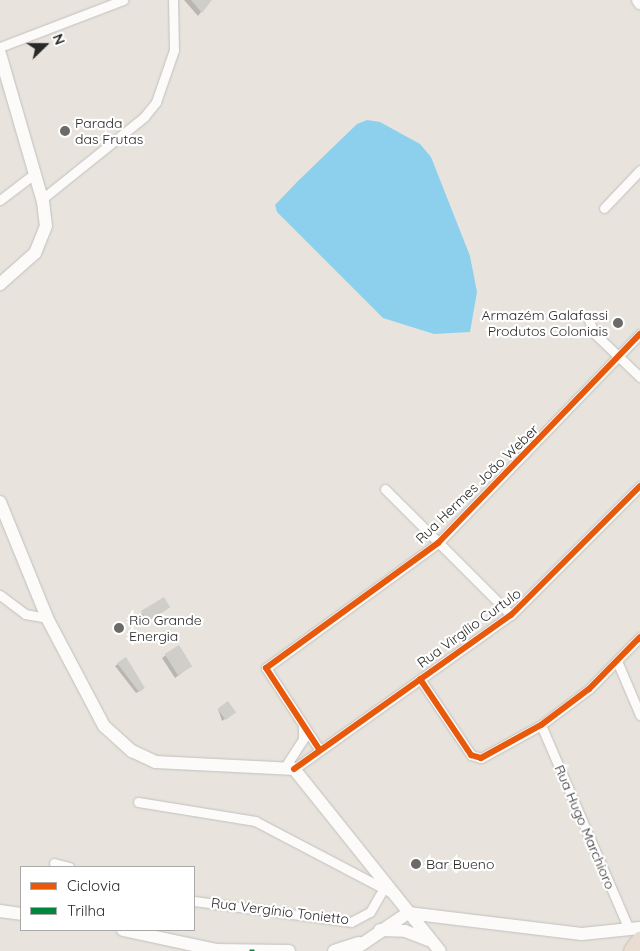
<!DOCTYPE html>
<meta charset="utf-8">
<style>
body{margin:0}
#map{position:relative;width:640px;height:951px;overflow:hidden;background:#e8e4dd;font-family:Quicksand,sans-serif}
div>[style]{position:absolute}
.water>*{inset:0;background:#8dd0ee}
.shadow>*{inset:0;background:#0003}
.building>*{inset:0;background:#d0cec9;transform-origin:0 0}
.roads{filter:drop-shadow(0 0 1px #c1c0bf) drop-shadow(0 0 1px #c1c0bf)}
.street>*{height:9px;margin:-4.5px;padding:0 4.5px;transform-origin:4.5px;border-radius:4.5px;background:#fcfbfa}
.secondary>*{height:12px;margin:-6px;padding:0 6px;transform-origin:6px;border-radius:6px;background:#fcfbfa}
.highway>*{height:16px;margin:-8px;padding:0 8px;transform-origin:8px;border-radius:8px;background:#e9ddd2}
.quiet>*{height:5px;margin-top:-2.5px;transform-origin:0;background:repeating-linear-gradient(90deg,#00873e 0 10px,transparent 0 15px)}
.cycleway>*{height:6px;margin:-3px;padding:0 3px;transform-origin:3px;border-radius:3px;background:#e8590c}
.dots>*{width:14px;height:14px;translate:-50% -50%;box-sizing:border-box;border:2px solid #fff;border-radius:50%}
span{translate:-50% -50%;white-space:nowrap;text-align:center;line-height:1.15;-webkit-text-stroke:4.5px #fff;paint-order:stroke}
.poi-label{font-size:14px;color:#292929}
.left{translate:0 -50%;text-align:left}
.right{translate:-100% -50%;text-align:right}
.street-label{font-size:14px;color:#292929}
.legend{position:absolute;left:20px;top:866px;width:175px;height:65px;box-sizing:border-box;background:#fff;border:1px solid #a9a9a9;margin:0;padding:6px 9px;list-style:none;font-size:15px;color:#292929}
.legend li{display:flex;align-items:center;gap:10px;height:25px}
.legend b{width:25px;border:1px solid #a9a9a9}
.north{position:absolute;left:20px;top:20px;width:50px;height:50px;-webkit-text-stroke:4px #fff;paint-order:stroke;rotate:68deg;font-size:14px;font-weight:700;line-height:20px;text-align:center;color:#292929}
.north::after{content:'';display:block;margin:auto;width:18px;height:22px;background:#292929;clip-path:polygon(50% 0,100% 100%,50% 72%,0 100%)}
</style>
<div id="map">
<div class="water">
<i style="clip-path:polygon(367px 120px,380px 122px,420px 144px,431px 157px,470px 256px,477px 292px,470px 332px,434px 334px,383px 318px,277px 212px,275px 205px,298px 181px,357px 124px)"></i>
</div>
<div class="shadow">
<i style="clip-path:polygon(184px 0,210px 0,198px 16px)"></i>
<i style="clip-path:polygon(167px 609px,144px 623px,140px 615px,142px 613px)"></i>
<i style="clip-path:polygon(166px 655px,191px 666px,175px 678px,162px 658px)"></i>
<i style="clip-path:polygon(125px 659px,142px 690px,136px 693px,115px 666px)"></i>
<i style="clip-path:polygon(218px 709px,232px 714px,222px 721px)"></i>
</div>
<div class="building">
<i style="clip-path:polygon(191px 0,212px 0,202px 13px)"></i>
<i style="left:164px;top:597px;width:12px;height:27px;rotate:59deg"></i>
<i style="left:179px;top:645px;width:25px;height:17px;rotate:58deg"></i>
<i style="clip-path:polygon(126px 657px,145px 688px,139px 692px,117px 663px)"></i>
<i style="left:228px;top:701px;width:14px;height:13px;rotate:54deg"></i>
</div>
<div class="roads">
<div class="street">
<i style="left:0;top:47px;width:132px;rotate:-20.9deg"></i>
<i style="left:42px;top:199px;width:131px;rotate:-38.8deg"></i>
<i style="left:144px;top:117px;width:19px;rotate:-51deg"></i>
<i style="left:156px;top:102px;width:55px;rotate:-70.9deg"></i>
<i style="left:174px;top:50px;width:50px;rotate:-91.1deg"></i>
<i style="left:0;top:200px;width:43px;rotate:-37.4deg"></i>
<i style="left:604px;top:208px;width:52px;rotate:-46.5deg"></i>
<i style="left:589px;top:320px;width:14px;rotate:69deg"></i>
<i style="left:594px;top:333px;width:64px;rotate:43.7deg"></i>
<i style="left:385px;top:489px;width:178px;rotate:45deg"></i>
<i style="left:0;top:595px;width:31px;rotate:37deg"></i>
<i style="left:25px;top:614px;width:22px;rotate:10deg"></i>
<i style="left:617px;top:661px;width:59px;rotate:66.9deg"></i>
<i style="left:420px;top:679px;width:92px;rotate:56.1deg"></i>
<i style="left:471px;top:755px;width:10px;rotate:17deg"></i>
<i style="left:481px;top:758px;width:68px;rotate:-28.8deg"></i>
<i style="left:541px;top:725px;width:60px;rotate:-36.9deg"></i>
<i style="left:589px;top:689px;width:73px;rotate:-45.6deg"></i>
<i style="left:541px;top:725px;width:222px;rotate:66.7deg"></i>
<i style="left:319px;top:749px;width:97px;rotate:-123.2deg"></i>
<i style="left:266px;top:668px;width:213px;rotate:-36deg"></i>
<i style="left:438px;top:543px;width:291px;rotate:-46deg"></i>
<i style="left:285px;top:767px;width:33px;rotate:-57deg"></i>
<i style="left:303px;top:739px;width:13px;rotate:-90deg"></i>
<i style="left:294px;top:769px;width:266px;rotate:-35.4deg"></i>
<i style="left:511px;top:615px;width:182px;rotate:-45deg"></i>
<i style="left:138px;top:802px;width:119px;rotate:9.2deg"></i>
<i style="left:255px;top:821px;width:155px;rotate:27.7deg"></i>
<i style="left:54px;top:863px;width:16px;rotate:15deg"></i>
<i style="left:194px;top:901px;width:158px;rotate:7.6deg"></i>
<i style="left:351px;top:922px;width:21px;rotate:-28deg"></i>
<i style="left:370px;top:912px;width:24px;rotate:-60deg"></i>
</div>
<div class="secondary">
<i style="left:638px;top:0;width:4px;rotate:56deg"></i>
<i style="left:0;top:54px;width:154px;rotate:73.8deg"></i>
<i style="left:43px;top:202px;width:24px;rotate:83deg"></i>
<i style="left:46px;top:226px;width:29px;rotate:112deg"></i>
<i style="left:35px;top:253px;width:47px;rotate:138.5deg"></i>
<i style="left:0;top:502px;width:125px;rotate:67.9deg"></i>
<i style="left:47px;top:618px;width:122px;rotate:62.2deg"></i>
<i style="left:104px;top:726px;width:38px;rotate:42deg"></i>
<i style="left:132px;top:751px;width:26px;rotate:25deg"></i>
<i style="left:156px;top:762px;width:138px;rotate:2.9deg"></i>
<i style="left:294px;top:769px;width:233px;rotate:51.3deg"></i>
<i style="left:0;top:911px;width:21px;rotate:8deg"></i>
<i style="left:408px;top:913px;width:175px;rotate:6.9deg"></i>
<i style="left:582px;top:934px;width:58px;rotate:-5.9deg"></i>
<i style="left:123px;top:930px;width:95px;rotate:12.1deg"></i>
<i style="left:216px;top:950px;width:73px;rotate:0.8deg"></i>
<i style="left:380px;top:930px;width:25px;rotate:2deg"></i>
<i style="left:405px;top:931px;width:25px;rotate:21deg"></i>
<i style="left:334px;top:951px;width:26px;rotate:-18deg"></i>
<i style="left:352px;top:951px;width:68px;rotate:-34.2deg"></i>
</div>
<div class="highway">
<i style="left:632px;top:951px;width:14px;rotate:-54deg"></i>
</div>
</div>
<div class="quiet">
<i style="left:252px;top:951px;width:2px;rotate:-90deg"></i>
</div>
<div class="cycleway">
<i style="left:420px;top:679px;width:92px;rotate:56.1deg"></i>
<i style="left:471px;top:755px;width:10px;rotate:17deg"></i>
<i style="left:481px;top:758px;width:68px;rotate:-28.8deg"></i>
<i style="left:541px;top:725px;width:60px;rotate:-36.9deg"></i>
<i style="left:589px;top:689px;width:73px;rotate:-45.6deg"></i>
<i style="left:319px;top:749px;width:97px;rotate:-123.2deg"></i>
<i style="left:266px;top:668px;width:213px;rotate:-36deg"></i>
<i style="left:438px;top:543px;width:291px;rotate:-46deg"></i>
<i style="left:294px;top:769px;width:266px;rotate:-35.4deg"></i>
<i style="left:511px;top:615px;width:182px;rotate:-45deg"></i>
</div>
<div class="dots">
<i style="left:65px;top:131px;background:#6c6a68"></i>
<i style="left:618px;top:323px;background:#6c6a68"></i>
<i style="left:119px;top:628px;background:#6c6a68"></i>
<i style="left:416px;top:864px;background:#6c6a68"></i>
</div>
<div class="poi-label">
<span class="left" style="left:75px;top:131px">Parada<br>das Frutas</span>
<span class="right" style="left:608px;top:323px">Armazém Galafassi<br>Produtos Coloniais</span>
<span class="left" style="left:129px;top:628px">Rio Grande<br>Energia</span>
<span class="left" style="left:426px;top:864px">Bar Bueno</span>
</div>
<div class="street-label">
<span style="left:477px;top:484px;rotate:-44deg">Rua Hermes João Weber</span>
<span style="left:469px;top:628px;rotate:-36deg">Rua Virgílio Curtulo</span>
<span style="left:585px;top:827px;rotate:67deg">Rua Hugo Marchioro</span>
<span style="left:280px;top:911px;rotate:7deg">Rua Vergínio Tonietto</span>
</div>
<ul class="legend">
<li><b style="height:6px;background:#e8590c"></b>Ciclovia</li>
<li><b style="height:6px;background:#00873e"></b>Trilha</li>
</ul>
<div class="north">N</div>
</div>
